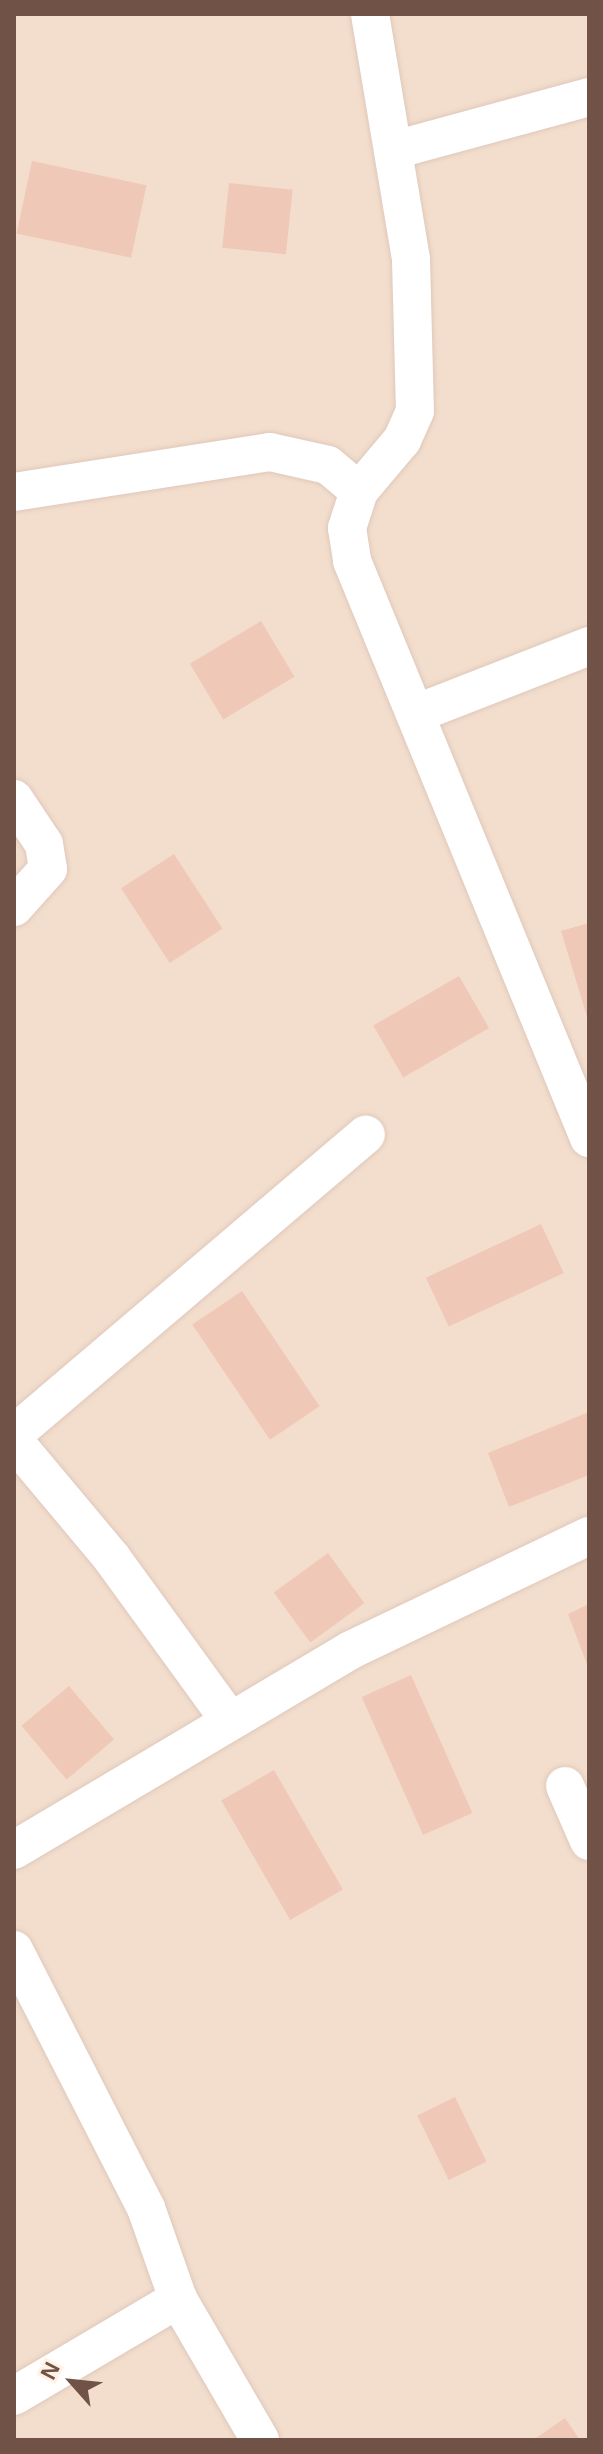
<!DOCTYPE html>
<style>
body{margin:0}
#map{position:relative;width:603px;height:2454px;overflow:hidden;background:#fbedde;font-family:Arial,sans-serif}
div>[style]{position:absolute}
.residential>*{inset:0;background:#f3decd;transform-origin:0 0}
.building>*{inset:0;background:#f0c8b7;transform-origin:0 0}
.roads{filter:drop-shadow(0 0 2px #dfc8bb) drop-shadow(0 0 2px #dfc8bb)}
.minor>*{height:38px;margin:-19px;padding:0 19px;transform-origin:19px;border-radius:19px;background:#fff}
span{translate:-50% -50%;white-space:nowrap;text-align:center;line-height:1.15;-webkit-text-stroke:8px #fff2e4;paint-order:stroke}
.frame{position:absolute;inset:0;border:16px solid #705247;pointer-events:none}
.north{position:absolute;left:32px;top:2342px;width:80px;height:80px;-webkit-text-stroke:6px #fff2e4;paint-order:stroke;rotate:297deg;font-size:22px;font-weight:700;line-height:32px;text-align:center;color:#705247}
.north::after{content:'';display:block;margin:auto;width:28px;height:36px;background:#705247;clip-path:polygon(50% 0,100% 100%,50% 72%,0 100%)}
</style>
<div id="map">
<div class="residential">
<i style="left:14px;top:14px;width:575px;height:2426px"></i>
</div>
<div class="building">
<i style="left:32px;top:161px;width:117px;height:74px;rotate:12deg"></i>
<i style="left:229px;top:183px;width:64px;height:65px;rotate:6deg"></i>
<i style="left:261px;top:621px;width:65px;height:83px;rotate:59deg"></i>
<i style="left:174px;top:854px;width:89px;height:63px;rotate:57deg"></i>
<i style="clip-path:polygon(589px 923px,589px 1020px,588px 1020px,561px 931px)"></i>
<i style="left:459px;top:976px;width:60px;height:99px;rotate:60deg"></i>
<i style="left:541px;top:1224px;width:54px;height:127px;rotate:65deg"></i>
<i style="left:242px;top:1291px;width:139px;height:60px;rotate:56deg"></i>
<i style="clip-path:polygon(589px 1412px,589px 1475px,509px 1507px,488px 1453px)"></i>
<i style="left:328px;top:1553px;width:62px;height:67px;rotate:54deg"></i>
<i style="clip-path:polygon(589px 1604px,589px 1670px,568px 1614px)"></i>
<i style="left:411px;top:1675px;width:151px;height:54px;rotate:66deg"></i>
<i style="left:69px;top:1686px;width:70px;height:62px;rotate:50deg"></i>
<i style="left:274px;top:1770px;width:138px;height:61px;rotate:60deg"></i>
<i style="left:455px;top:2097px;width:72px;height:42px;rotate:64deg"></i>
<i style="clip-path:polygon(565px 2418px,580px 2440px,533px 2440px)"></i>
</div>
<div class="roads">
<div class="minor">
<i style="left:370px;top:14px;width:249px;rotate:80.5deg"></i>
<i style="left:411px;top:260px;width:151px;rotate:88.5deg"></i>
<i style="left:415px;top:411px;width:32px;rotate:114deg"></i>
<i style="left:402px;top:440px;width:67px;rotate:130.1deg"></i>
<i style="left:359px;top:491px;width:39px;rotate:108deg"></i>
<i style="left:347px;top:528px;width:33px;rotate:81deg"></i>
<i style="left:352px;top:561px;width:624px;rotate:67.67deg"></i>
<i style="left:394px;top:150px;width:202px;rotate:-15.2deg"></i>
<i style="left:14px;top:492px;width:259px;rotate:-8.9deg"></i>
<i style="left:270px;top:452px;width:59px;rotate:12.6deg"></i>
<i style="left:328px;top:465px;width:40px;rotate:40deg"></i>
<i style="left:415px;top:714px;width:187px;rotate:-21.3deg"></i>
<i style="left:14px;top:799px;width:54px;rotate:56.3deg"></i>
<i style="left:44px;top:844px;width:25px;rotate:81deg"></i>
<i style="left:48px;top:869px;width:51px;rotate:131.8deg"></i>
<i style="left:14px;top:1434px;width:462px;rotate:-40.4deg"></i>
<i style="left:14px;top:1441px;width:151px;rotate:50.1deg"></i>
<i style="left:111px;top:1557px;width:199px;rotate:54deg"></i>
<i style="left:565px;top:1786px;width:60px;rotate:66.4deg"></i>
<i style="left:14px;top:1850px;width:392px;rotate:-30.7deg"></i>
<i style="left:351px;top:1650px;width:264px;rotate:-25.6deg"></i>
<i style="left:14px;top:1950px;width:290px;rotate:62.9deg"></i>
<i style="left:146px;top:2208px;width:96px;rotate:70.6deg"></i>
<i style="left:178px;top:2299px;width:163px;rotate:59.8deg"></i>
<i style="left:14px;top:2396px;width:191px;rotate:-30.6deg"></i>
</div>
</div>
<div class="frame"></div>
<div class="north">N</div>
</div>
